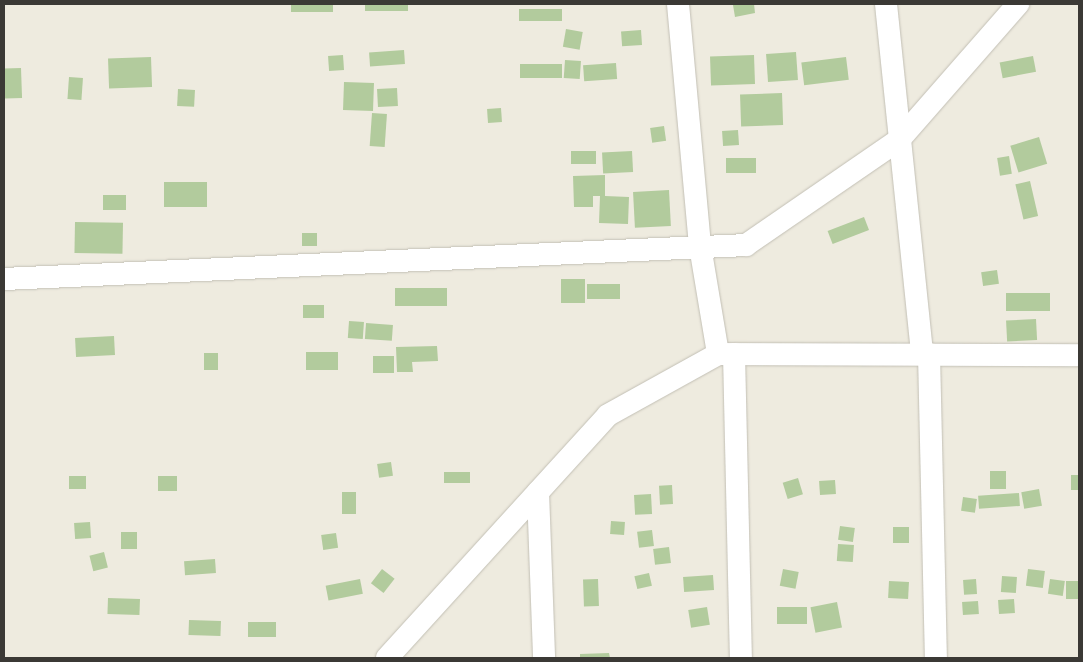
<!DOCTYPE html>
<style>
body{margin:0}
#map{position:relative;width:1083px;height:662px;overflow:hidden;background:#eeebdf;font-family:Cabin,sans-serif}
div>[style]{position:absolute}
.building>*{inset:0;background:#b2cb9d;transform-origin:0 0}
.roads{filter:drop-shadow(0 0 1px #c2bfb4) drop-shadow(0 0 1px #c2bfb4)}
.minor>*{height:22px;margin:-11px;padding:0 11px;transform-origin:11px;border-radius:11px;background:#fff}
span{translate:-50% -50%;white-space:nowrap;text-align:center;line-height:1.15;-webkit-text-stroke:4px #fff;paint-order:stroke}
.frame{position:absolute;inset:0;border:5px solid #3b3935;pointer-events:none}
</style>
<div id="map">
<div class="building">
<i style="left:291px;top:4px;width:42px;height:8px"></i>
<i style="left:365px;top:4px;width:43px;height:7px"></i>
<i style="clip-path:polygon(754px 4px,755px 13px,735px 17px,733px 5px)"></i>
<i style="left:562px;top:9px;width:12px;height:43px;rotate:90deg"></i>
<i style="left:566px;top:29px;width:17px;height:18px;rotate:10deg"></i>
<i style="left:641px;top:30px;width:15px;height:20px;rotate:86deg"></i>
<i style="left:404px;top:50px;width:14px;height:35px;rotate:86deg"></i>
<i style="left:796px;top:52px;width:28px;height:30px;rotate:86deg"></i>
<i style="left:343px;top:55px;width:15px;height:15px;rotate:86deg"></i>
<i style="left:754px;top:55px;width:29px;height:44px;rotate:88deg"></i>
<i style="left:1033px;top:56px;width:16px;height:34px;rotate:79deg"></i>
<i style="left:151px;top:57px;width:30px;height:43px;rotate:88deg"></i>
<i style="left:846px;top:57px;width:23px;height:45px;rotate:83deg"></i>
<i style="left:565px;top:60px;width:16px;height:18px;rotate:4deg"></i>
<i style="left:616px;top:63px;width:16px;height:33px;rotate:86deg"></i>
<i style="left:562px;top:64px;width:14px;height:42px;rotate:90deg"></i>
<i style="left:21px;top:68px;width:30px;height:17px;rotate:88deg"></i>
<i style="left:69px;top:77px;width:14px;height:22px;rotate:4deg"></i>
<i style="left:344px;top:82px;width:30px;height:28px;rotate:2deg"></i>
<i style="left:397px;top:88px;width:18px;height:20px;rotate:87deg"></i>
<i style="left:178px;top:89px;width:17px;height:17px;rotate:3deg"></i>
<i style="left:782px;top:93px;width:32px;height:42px;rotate:88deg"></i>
<i style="left:501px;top:108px;width:14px;height:14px;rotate:86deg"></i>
<i style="left:372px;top:113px;width:15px;height:33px;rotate:4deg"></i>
<i style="left:664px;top:126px;width:15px;height:14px;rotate:82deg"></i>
<i style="left:738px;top:130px;width:15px;height:16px;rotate:86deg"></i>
<i style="left:1039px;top:137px;width:28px;height:30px;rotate:73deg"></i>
<i style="left:571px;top:151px;width:25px;height:13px"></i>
<i style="left:632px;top:151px;width:21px;height:30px;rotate:87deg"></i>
<i style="left:1009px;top:156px;width:18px;height:12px;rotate:81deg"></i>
<i style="left:726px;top:158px;width:30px;height:15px"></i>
<i style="clip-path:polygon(605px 175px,605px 196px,629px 197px,628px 224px,599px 223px,600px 196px,593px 196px,593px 207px,574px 207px,573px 176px)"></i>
<i style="left:1030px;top:181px;width:36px;height:15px;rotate:77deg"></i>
<i style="left:207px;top:182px;width:25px;height:43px;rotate:90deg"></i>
<i style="left:669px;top:190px;width:36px;height:36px;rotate:87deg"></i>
<i style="left:126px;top:195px;width:15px;height:23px;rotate:90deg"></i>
<i style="left:864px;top:217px;width:14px;height:39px;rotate:69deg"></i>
<i style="left:75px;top:222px;width:48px;height:31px;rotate:1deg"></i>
<i style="left:302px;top:233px;width:15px;height:13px"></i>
<i style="left:997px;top:270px;width:14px;height:16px;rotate:82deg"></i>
<i style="left:561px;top:279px;width:24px;height:24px"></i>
<i style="left:587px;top:284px;width:33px;height:15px"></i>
<i style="left:447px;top:288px;width:18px;height:52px;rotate:90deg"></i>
<i style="left:1006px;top:293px;width:44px;height:18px"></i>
<i style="left:303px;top:305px;width:21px;height:13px"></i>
<i style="left:1036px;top:319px;width:21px;height:30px;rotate:87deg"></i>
<i style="left:349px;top:321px;width:15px;height:17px;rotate:4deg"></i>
<i style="left:366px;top:323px;width:27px;height:16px;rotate:4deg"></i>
<i style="left:114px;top:336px;width:19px;height:39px;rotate:87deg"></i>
<i style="clip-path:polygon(437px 346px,438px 361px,412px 362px,413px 372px,397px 372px,396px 347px)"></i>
<i style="left:338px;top:352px;width:18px;height:32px;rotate:90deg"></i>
<i style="left:204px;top:353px;width:14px;height:17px"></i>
<i style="left:373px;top:356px;width:21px;height:17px"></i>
<i style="left:391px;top:462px;width:14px;height:14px;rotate:82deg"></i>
<i style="left:990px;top:471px;width:16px;height:18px"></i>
<i style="left:470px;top:472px;width:11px;height:26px;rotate:90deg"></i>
<i style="left:1071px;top:475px;width:8px;height:15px"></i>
<i style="left:86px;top:476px;width:13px;height:17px;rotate:90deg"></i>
<i style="left:177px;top:476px;width:15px;height:19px;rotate:90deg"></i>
<i style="left:798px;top:478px;width:17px;height:16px;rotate:73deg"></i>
<i style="left:835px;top:480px;width:14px;height:16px;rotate:86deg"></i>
<i style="left:672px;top:485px;width:19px;height:13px;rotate:87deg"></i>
<i style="left:1039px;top:489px;width:17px;height:18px;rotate:80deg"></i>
<i style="left:342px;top:492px;width:14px;height:22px"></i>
<i style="left:1019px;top:493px;width:13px;height:41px;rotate:86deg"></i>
<i style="left:651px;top:494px;width:20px;height:17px;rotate:87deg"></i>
<i style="left:963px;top:497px;width:14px;height:14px;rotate:8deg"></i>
<i style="left:611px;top:521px;width:14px;height:13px;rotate:4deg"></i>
<i style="left:90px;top:522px;width:16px;height:16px;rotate:86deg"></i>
<i style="left:840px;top:526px;width:15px;height:14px;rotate:8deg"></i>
<i style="left:893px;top:527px;width:16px;height:16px"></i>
<i style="left:652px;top:530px;width:16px;height:15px;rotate:83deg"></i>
<i style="left:121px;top:532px;width:16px;height:17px"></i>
<i style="left:336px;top:533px;width:15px;height:15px;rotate:82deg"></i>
<i style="left:838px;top:544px;width:16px;height:17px;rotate:4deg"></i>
<i style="left:669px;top:547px;width:16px;height:16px;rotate:83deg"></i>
<i style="left:104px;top:552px;width:16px;height:15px;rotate:76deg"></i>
<i style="left:215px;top:559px;width:14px;height:31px;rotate:86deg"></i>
<i style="left:382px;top:569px;width:16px;height:18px;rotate:38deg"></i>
<i style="left:783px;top:569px;width:16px;height:17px;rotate:11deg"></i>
<i style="left:1028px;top:569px;width:17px;height:17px;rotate:7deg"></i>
<i style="left:649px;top:573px;width:13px;height:15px;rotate:77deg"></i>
<i style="left:713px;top:575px;width:15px;height:30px;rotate:86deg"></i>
<i style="left:1002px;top:576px;width:15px;height:16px;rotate:4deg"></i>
<i style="left:360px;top:579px;width:15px;height:35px;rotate:79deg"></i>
<i style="left:598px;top:579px;width:27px;height:15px;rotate:88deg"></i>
<i style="left:976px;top:579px;width:15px;height:13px;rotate:86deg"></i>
<i style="left:1050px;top:579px;width:15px;height:15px;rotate:8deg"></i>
<i style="left:889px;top:581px;width:20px;height:17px;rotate:3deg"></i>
<i style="left:1066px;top:581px;width:13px;height:18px"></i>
<i style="left:108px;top:598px;width:32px;height:16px;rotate:2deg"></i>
<i style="left:1014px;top:599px;width:14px;height:16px;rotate:86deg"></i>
<i style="left:978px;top:601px;width:13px;height:16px;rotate:86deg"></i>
<i style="left:837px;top:602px;width:26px;height:27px;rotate:79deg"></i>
<i style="left:707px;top:607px;width:18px;height:19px;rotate:81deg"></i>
<i style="left:777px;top:607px;width:30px;height:17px"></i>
<i style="left:189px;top:620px;width:32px;height:15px;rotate:2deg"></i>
<i style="left:248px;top:622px;width:28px;height:15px"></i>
<i style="clip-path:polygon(609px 653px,610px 658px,580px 658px,580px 654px)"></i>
</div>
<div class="roads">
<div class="minor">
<i style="left:678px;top:4px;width:243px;rotate:84.8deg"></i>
<i style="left:700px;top:246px;width:109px;rotate:80.5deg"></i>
<i style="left:886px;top:4px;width:352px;rotate:84.1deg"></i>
<i style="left:4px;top:279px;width:743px;rotate:-2.62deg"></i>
<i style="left:746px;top:245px;width:186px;rotate:-34.5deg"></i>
<i style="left:899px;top:140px;width:181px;rotate:-48.8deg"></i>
<i style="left:734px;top:354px;width:304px;rotate:88.7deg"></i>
<i style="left:929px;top:354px;width:304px;rotate:88.7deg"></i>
<i style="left:538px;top:492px;width:166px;rotate:87.9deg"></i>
<i style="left:387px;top:658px;width:328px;rotate:-47.7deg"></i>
<i style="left:608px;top:415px;width:126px;rotate:-29deg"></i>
<i style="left:718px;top:354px;width:361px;rotate:0.2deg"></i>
</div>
</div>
<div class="frame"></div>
</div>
